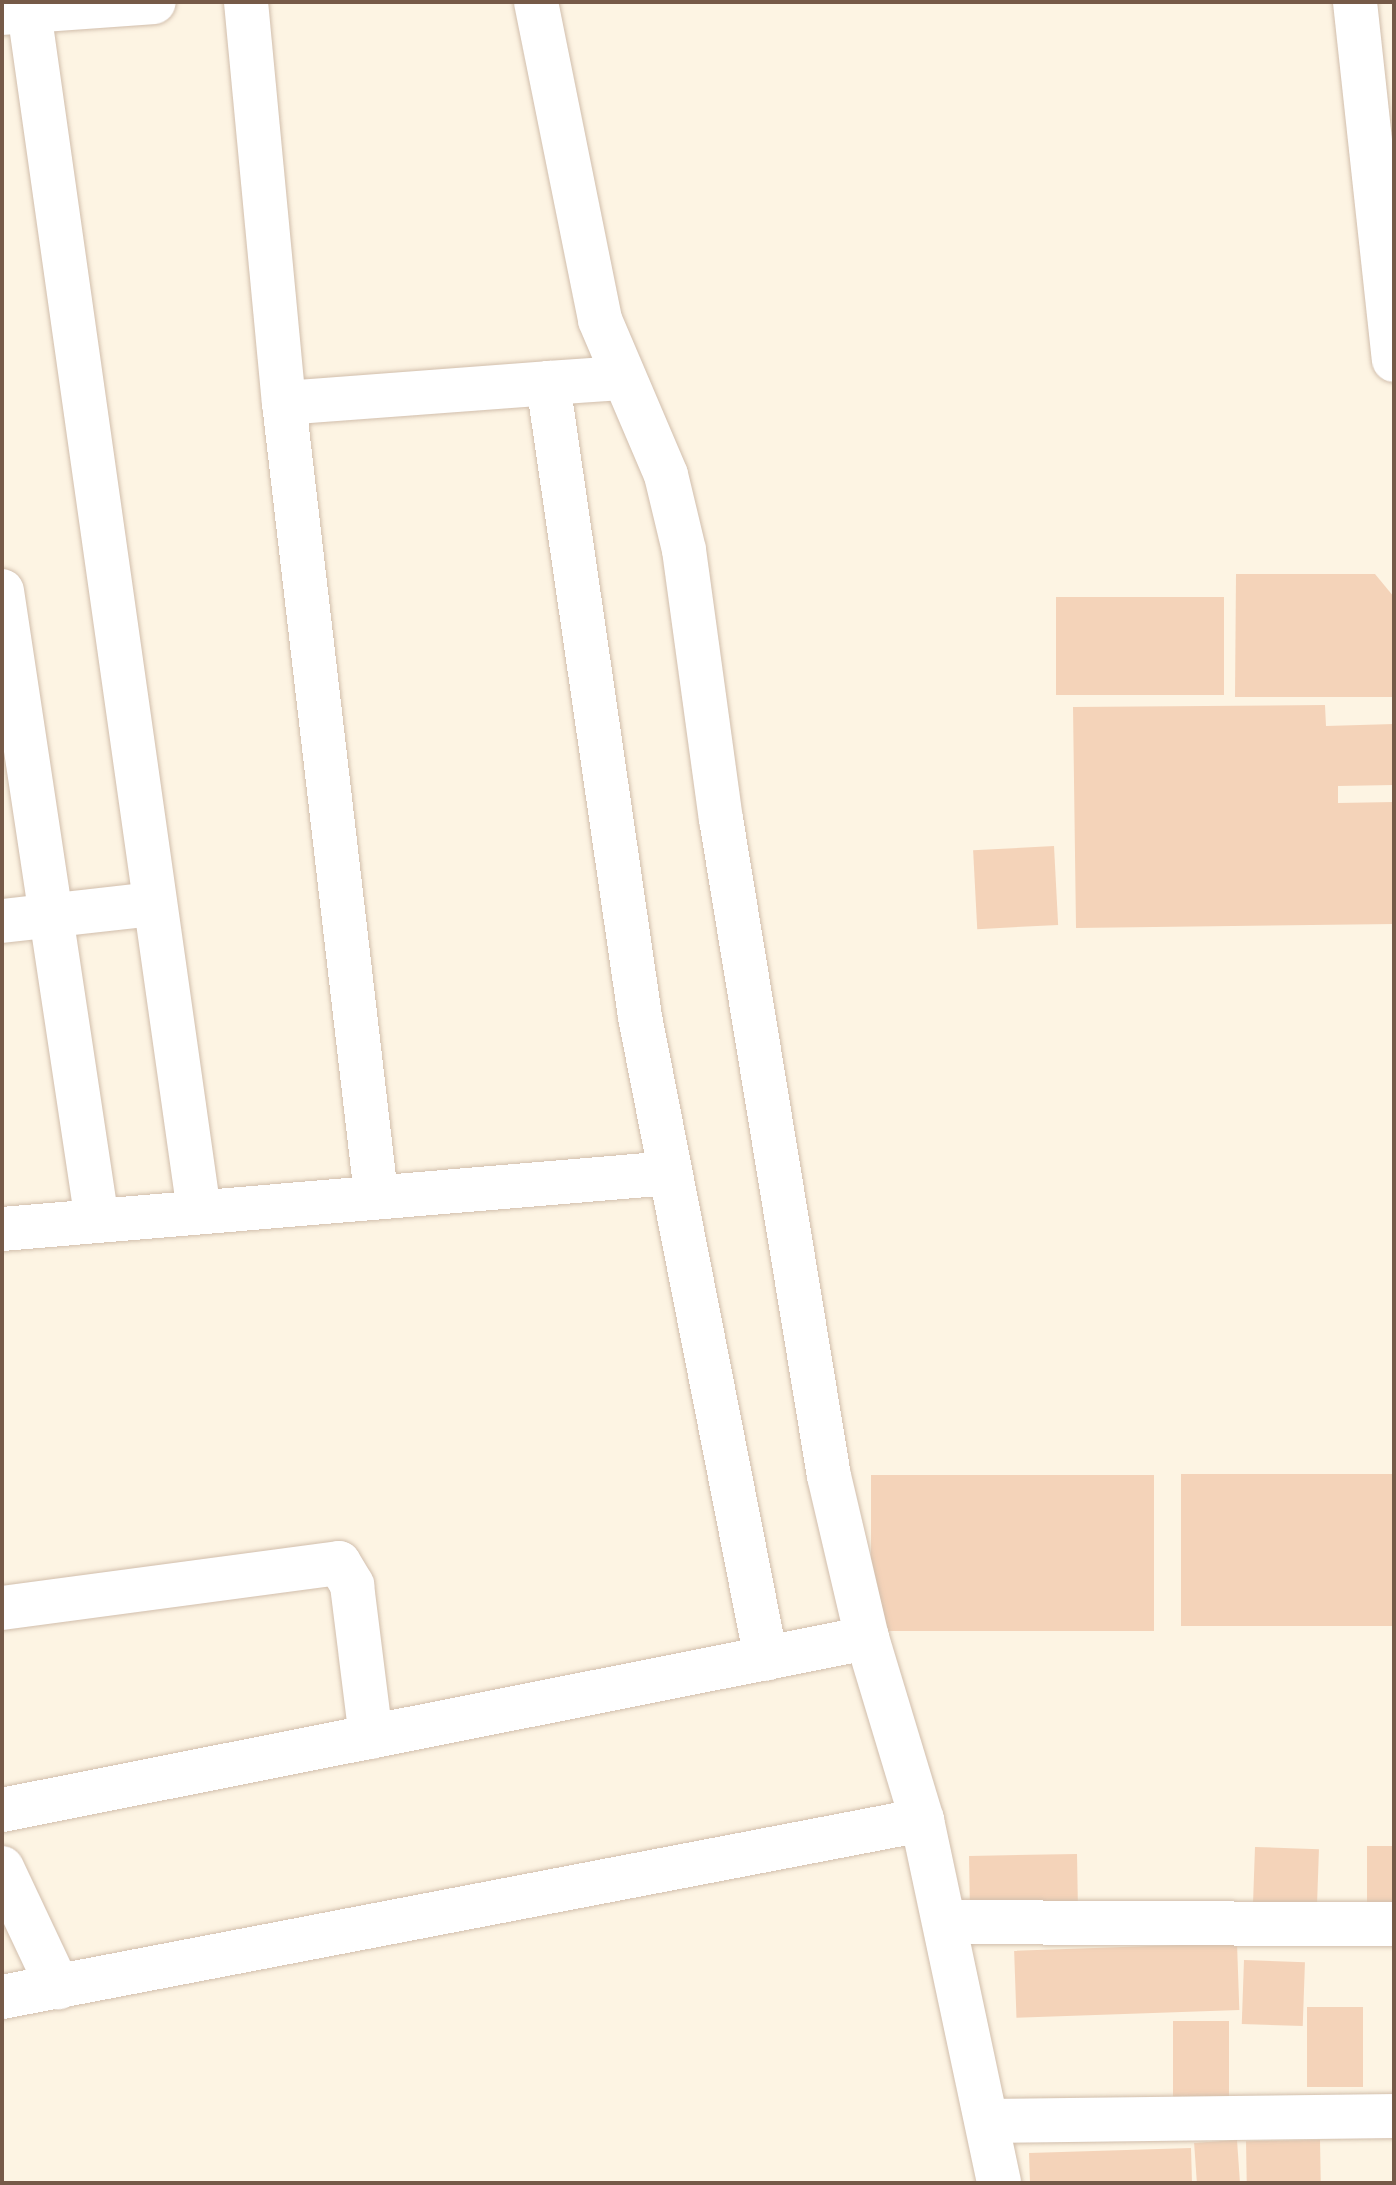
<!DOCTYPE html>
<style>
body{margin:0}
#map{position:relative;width:1396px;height:2185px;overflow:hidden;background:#fdf4e3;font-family:"Fira Sans Condensed",sans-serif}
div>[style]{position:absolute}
.building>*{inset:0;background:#f4d3b9;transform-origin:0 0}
.roads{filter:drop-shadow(0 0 2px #d1beac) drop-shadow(0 0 2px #d1beac)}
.street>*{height:44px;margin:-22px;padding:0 22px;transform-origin:22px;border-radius:22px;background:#fff}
span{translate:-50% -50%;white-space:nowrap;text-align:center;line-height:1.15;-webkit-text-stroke:6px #fff8ea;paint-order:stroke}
.frame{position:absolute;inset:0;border:4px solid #765a48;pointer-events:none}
</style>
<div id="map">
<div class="building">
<i style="clip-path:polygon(1236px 574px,1375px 574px,1394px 597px,1394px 697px,1235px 697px)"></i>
<i style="left:1056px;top:597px;width:168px;height:98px"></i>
<i style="clip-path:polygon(1325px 705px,1326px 726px,1394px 724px,1394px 785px,1338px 786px,1338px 803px,1394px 802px,1394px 924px,1076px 928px,1073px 707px)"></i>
<i style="left:1054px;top:846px;width:79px;height:81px;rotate:87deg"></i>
<i style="left:1394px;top:1474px;width:152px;height:213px;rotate:90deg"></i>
<i style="left:1154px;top:1475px;width:156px;height:283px;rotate:90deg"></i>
<i style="left:1367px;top:1846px;width:27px;height:73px"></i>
<i style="left:1255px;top:1847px;width:64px;height:66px;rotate:2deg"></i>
<i style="left:1077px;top:1854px;width:62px;height:108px;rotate:89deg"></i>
<i style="left:1237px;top:1943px;width:67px;height:223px;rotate:88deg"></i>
<i style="left:1244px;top:1960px;width:61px;height:64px;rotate:2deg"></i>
<i style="left:1307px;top:2007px;width:56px;height:80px"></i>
<i style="left:1173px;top:2021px;width:56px;height:78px"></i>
<i style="left:1237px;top:2140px;width:43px;height:43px;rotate:86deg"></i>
<i style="left:1320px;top:2140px;width:43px;height:74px;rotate:89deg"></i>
<i style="clip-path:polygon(1191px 2148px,1192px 2183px,1030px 2183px,1029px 2153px)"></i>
</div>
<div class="roads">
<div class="street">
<i style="left:246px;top:2px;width:403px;rotate:84.6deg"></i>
<i style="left:284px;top:403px;width:797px;rotate:83.37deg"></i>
<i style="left:536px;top:2px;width:324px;rotate:78.6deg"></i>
<i style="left:600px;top:320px;width:168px;rotate:66.9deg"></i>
<i style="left:666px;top:475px;width:77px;rotate:76.5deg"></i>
<i style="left:684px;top:550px;width:272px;rotate:82.2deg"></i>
<i style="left:721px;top:819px;width:666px;rotate:80.67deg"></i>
<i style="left:829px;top:1476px;width:166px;rotate:76.8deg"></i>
<i style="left:867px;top:1638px;width:190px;rotate:73.2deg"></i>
<i style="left:922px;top:1820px;width:371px;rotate:78deg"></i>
<i style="left:1355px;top:2px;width:360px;rotate:83.8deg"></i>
<i style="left:29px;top:11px;width:1213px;rotate:81.94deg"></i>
<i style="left:2px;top:13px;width:152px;rotate:-4.1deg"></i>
<i style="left:621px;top:378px;width:73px;rotate:176.1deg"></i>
<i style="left:548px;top:383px;width:641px;rotate:81.74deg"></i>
<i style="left:640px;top:1017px;width:654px;rotate:78.9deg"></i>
<i style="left:284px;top:403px;width:265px;rotate:-4.3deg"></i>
<i style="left:2px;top:591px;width:637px;rotate:81.42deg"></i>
<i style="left:2px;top:921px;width:153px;rotate:-6.4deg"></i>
<i style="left:2px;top:1229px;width:670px;rotate:-4.79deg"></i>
<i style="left:2px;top:1608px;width:340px;rotate:-7.6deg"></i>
<i style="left:339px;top:1563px;width:26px;rotate:59deg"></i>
<i style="left:352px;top:1585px;width:153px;rotate:82.9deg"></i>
<i style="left:2px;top:1810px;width:882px;rotate:-11.25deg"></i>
<i style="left:2px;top:1868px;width:132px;rotate:64.8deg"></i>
<i style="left:946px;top:1922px;width:448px;rotate:0.3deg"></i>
<i style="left:2px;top:1997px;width:937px;rotate:-10.89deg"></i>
<i style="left:989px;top:2121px;width:405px;rotate:-0.7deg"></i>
</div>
</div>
<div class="frame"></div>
</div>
